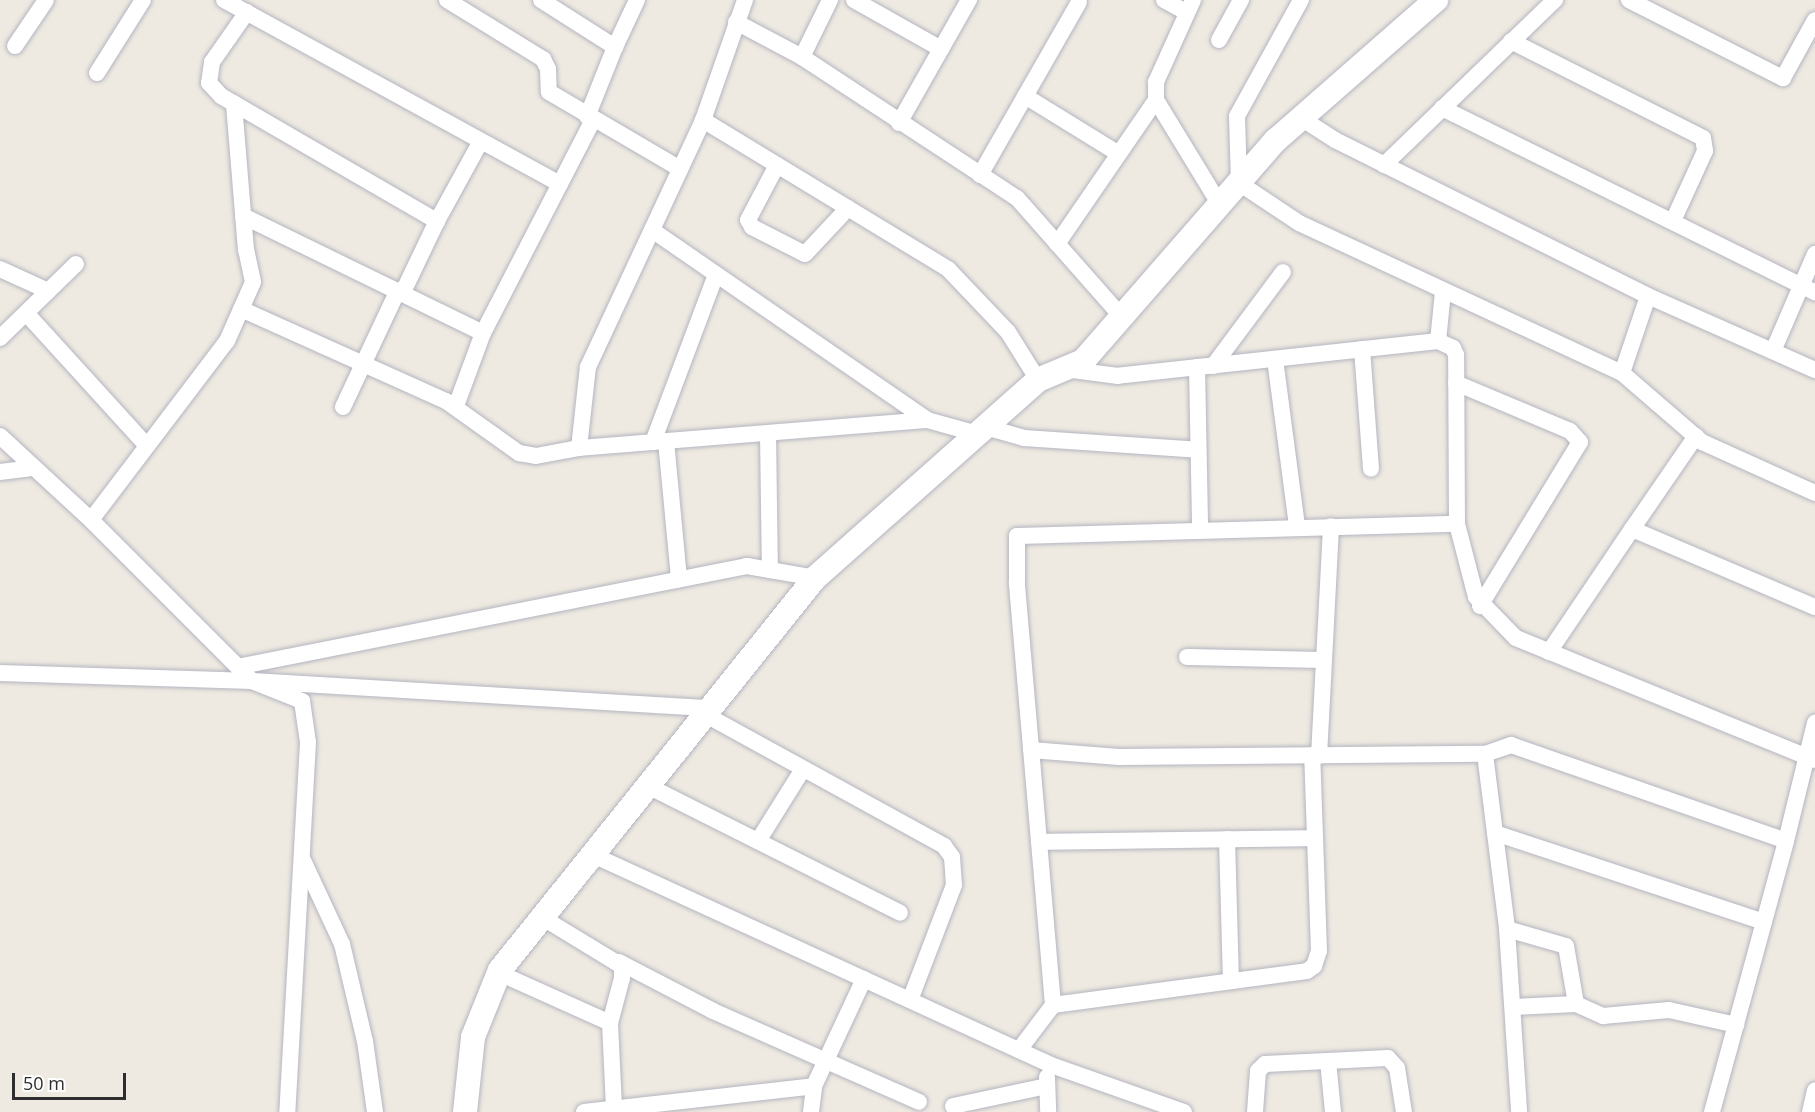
<!DOCTYPE html>
<style>
body{margin:0}
#map{position:relative;width:1815px;height:1112px;overflow:hidden;background:#efeae1;font-family:"Open Sans",sans-serif}
div>[style]{position:absolute}
.roads{filter:drop-shadow(0 0 2px #b4b5c1) drop-shadow(0 0 2px #b4b5c1)}
.street>*{height:16px;margin:-8px;padding:0 8px;transform-origin:8px;border-radius:8px;background:#fff}
.secondary>*{height:24px;margin:-12px;padding:0 12px;transform-origin:12px;border-radius:12px;background:#fff}
span{translate:-50% -50%;white-space:nowrap;text-align:center;line-height:1.15;-webkit-text-stroke:4.5px #fff;paint-order:stroke}
.scale{position:absolute;left:12px;top:1073px;width:114px;height:27px;box-sizing:border-box;border:3px solid #2e2e2e;border-top:0;padding-left:8px;font-size:18px;line-height:21px;white-space:nowrap;color:#2e2e2e;-webkit-text-stroke:4px #fff;paint-order:stroke}
</style>
<div id="map">
<div class="roads">
<div class="street">
<i style="left:224px;top:0;width:383px;rotate:28.7deg"></i>
<i style="left:447px;top:0;width:113px;rotate:31.6deg"></i>
<i style="left:543px;top:59px;width:11px;rotate:63deg"></i>
<i style="left:548px;top:69px;width:23px;rotate:88deg"></i>
<i style="left:549px;top:92px;width:152px;rotate:30.4deg"></i>
<i style="left:541px;top:0;width:88px;rotate:32.4deg"></i>
<i style="left:615px;top:47px;width:75px;rotate:111.8deg"></i>
<i style="left:854px;top:0;width:100px;rotate:29.4deg"></i>
<i style="left:1164px;top:0;width:26px;rotate:29deg"></i>
<i style="left:1301px;top:0;width:132px;rotate:118.9deg"></i>
<i style="left:1237px;top:116px;width:67px;rotate:88.3deg"></i>
<i style="left:1239px;top:183px;width:72px;rotate:33.7deg"></i>
<i style="left:1299px;top:223px;width:356px;rotate:24.9deg"></i>
<i style="left:1622px;top:373px;width:81px;rotate:-71.3deg"></i>
<i style="left:1648px;top:296px;width:350px;rotate:-153.5deg"></i>
<i style="left:1335px;top:140px;width:40px;rotate:-147.1deg"></i>
<i style="left:1629px;top:0;width:173px;rotate:26.9deg"></i>
<i style="left:1783px;top:78px;width:66px;rotate:-61.1deg"></i>
<i style="left:247px;top:12px;width:61px;rotate:125deg"></i>
<i style="left:212px;top:62px;width:21px;rotate:98deg"></i>
<i style="left:209px;top:83px;width:18px;rotate:47deg"></i>
<i style="left:221px;top:96px;width:250px;rotate:30.1deg"></i>
<i style="left:437px;top:221px;width:79px;rotate:115.6deg"></i>
<i style="left:736px;top:22px;width:75px;rotate:27.9deg"></i>
<i style="left:802px;top:57px;width:257px;rotate:33.3deg"></i>
<i style="left:1017px;top:198px;width:159px;rotate:48.6deg"></i>
<i style="left:1219px;top:40px;width:46px;rotate:-61.2deg"></i>
<i style="left:1511px;top:41px;width:215px;rotate:26.8deg"></i>
<i style="left:1703px;top:138px;width:13px;rotate:81deg"></i>
<i style="left:1705px;top:151px;width:77px;rotate:114.6deg"></i>
<i style="left:15px;top:46px;width:55px;rotate:-56deg"></i>
<i style="left:615px;top:47px;width:52px;rotate:-64.9deg"></i>
<i style="left:802px;top:57px;width:64px;rotate:-63.8deg"></i>
<i style="left:97px;top:73px;width:86px;rotate:-57.8deg"></i>
<i style="left:1025px;top:96px;width:110px;rotate:31.7deg"></i>
<i style="left:1156px;top:100px;width:18px;rotate:-90deg"></i>
<i style="left:1156px;top:82px;width:90px;rotate:-65.7deg"></i>
<i style="left:1442px;top:108px;width:416px;rotate:26.3deg"></i>
<i style="left:703px;top:120px;width:127px;rotate:-70.7deg"></i>
<i style="left:899px;top:123px;width:142px;rotate:-60.4deg"></i>
<i style="left:777px;top:165px;width:62px;rotate:117.8deg"></i>
<i style="left:748px;top:220px;width:8px;rotate:60deg"></i>
<i style="left:752px;top:227px;width:59px;rotate:27deg"></i>
<i style="left:805px;top:254px;width:63px;rotate:-46.9deg"></i>
<i style="left:1384px;top:165px;width:238px;rotate:-44deg"></i>
<i style="left:980px;top:175px;width:199px;rotate:-60.2deg"></i>
<i style="left:243px;top:216px;width:267px;rotate:26deg"></i>
<i style="left:483px;top:333px;width:240px;rotate:-62.7deg"></i>
<i style="left:437px;top:221px;width:91px;rotate:-61.2deg"></i>
<i style="left:652px;top:230px;width:334px;rotate:34.6deg"></i>
<i style="left:1057px;top:244px;width:175px;rotate:-55.5deg"></i>
<i style="left:1156px;top:100px;width:123px;rotate:58.6deg"></i>
<i style="left:0;top:269px;width:53px;rotate:24.6deg"></i>
<i style="left:1648px;top:296px;width:183px;rotate:23.9deg"></i>
<i style="left:241px;top:309px;width:225px;rotate:24.2deg"></i>
<i style="left:446px;top:401px;width:90px;rotate:35.5deg"></i>
<i style="left:519px;top:453px;width:17px;rotate:10deg"></i>
<i style="left:536px;top:456px;width:44px;rotate:-10.5deg"></i>
<i style="left:26px;top:313px;width:178px;rotate:47.7deg"></i>
<i style="left:0;top:338px;width:106px;rotate:-44.2deg"></i>
<i style="left:1438px;top:341px;width:49px;rotate:-84.2deg"></i>
<i style="left:1362px;top:349px;width:120px;rotate:85.7deg"></i>
<i style="left:1773px;top:351px;width:106px;rotate:-66.6deg"></i>
<i style="left:1275px;top:359px;width:169px;rotate:82.5deg"></i>
<i style="left:1213px;top:366px;width:117px;rotate:-53.3deg"></i>
<i style="left:1197px;top:367px;width:163px;rotate:88.9deg"></i>
<i style="left:1622px;top:373px;width:106px;rotate:40.8deg"></i>
<i style="left:1702px;top:442px;width:124px;rotate:24.3deg"></i>
<i style="left:1456px;top:383px;width:124px;rotate:22.8deg"></i>
<i style="left:1570px;top:431px;width:15px;rotate:48deg"></i>
<i style="left:1580px;top:442px;width:192px;rotate:121.4deg"></i>
<i style="left:456px;top:406px;width:78px;rotate:-69.7deg"></i>
<i style="left:343px;top:407px;width:129px;rotate:-64.8deg"></i>
<i style="left:982px;top:426px;width:44px;rotate:15.9deg"></i>
<i style="left:1024px;top:438px;width:174px;rotate:3.9deg"></i>
<i style="left:768px;top:433px;width:137px;rotate:89.2deg"></i>
<i style="left:974px;top:433px;width:49px;rotate:-164.5deg"></i>
<i style="left:927px;top:420px;width:349px;rotate:175.4deg"></i>
<i style="left:579px;top:448px;width:81px;rotate:-83.7deg"></i>
<i style="left:588px;top:367px;width:272px;rotate:-65deg"></i>
<i style="left:703px;top:120px;width:287px;rotate:31.3deg"></i>
<i style="left:948px;top:269px;width:87px;rotate:46.4deg"></i>
<i style="left:1008px;top:332px;width:57px;rotate:58deg"></i>
<i style="left:0;top:436px;width:124px;rotate:42.7deg"></i>
<i style="left:91px;top:520px;width:228px;rotate:45deg"></i>
<i style="left:252px;top:681px;width:54px;rotate:21.8deg"></i>
<i style="left:302px;top:701px;width:41px;rotate:81.7deg"></i>
<i style="left:308px;top:742px;width:371px;rotate:93.2deg"></i>
<i style="left:1696px;top:436px;width:113px;rotate:124.5deg"></i>
<i style="left:1632px;top:529px;width:199px;rotate:23.1deg"></i>
<i style="left:666px;top:441px;width:139px;rotate:84.6deg"></i>
<i style="left:653px;top:442px;width:179px;rotate:-69.4deg"></i>
<i style="left:0;top:472px;width:34px;rotate:-7deg"></i>
<i style="left:91px;top:520px;width:225px;rotate:-52.8deg"></i>
<i style="left:227px;top:341px;width:64px;rotate:-66.2deg"></i>
<i style="left:253px;top:282px;width:33px;rotate:-102deg"></i>
<i style="left:246px;top:250px;width:147px;rotate:-94.7deg"></i>
<i style="left:1457px;top:524px;width:75px;rotate:75.4deg"></i>
<i style="left:1476px;top:597px;width:57px;rotate:45.7deg"></i>
<i style="left:1516px;top:638px;width:323px;rotate:22.2deg"></i>
<i style="left:1549px;top:652px;width:148px;rotate:-56deg"></i>
<i style="left:1187px;top:657px;width:137px;rotate:1.3deg"></i>
<i style="left:242px;top:666px;width:515px;rotate:-11.2deg"></i>
<i style="left:747px;top:566px;width:69px;rotate:10deg"></i>
<i style="left:0;top:673px;width:252px;rotate:1.8deg"></i>
<i style="left:252px;top:681px;width:459px;rotate:3.4deg"></i>
<i style="left:706px;top:715px;width:272px;rotate:28.8deg"></i>
<i style="left:944px;top:846px;width:14px;rotate:54deg"></i>
<i style="left:952px;top:857px;width:28px;rotate:86deg"></i>
<i style="left:954px;top:885px;width:123px;rotate:110.9deg"></i>
<i style="left:1031px;top:750px;width:88px;rotate:4.5deg"></i>
<i style="left:1119px;top:757px;width:366px;rotate:-0.5deg"></i>
<i style="left:1485px;top:754px;width:28px;rotate:-19deg"></i>
<i style="left:1511px;top:745px;width:291px;rotate:19.2deg"></i>
<i style="left:1786px;top:841px;width:122px;rotate:-76.2deg"></i>
<i style="left:1485px;top:754px;width:176px;rotate:82.8deg"></i>
<i style="left:1507px;top:929px;width:183px;rotate:86.2deg"></i>
<i style="left:1319px;top:756px;width:230px;rotate:-87deg"></i>
<i style="left:648px;top:786px;width:282px;rotate:26.7deg"></i>
<i style="left:1495px;top:833px;width:283px;rotate:18.3deg"></i>
<i style="left:1227px;top:839px;width:142px;rotate:88.4deg"></i>
<i style="left:758px;top:841px;width:85px;rotate:-58deg"></i>
<i style="left:1039px;top:842px;width:276px;rotate:-0.8deg"></i>
<i style="left:593px;top:855px;width:504px;rotate:24.63deg"></i>
<i style="left:1051px;top:1065px;width:141px;rotate:19.5deg"></i>
<i style="left:302px;top:858px;width:95px;rotate:65.1deg"></i>
<i style="left:342px;top:944px;width:100px;rotate:76.7deg"></i>
<i style="left:365px;top:1041px;width:72px;rotate:82deg"></i>
<i style="left:543px;top:918px;width:92px;rotate:31.3deg"></i>
<i style="left:622px;top:966px;width:12px;rotate:90deg"></i>
<i style="left:622px;top:978px;width:47px;rotate:104.9deg"></i>
<i style="left:610px;top:1023px;width:86px;rotate:87.3deg"></i>
<i style="left:1507px;top:929px;width:61px;rotate:16.1deg"></i>
<i style="left:1566px;top:946px;width:59px;rotate:80.2deg"></i>
<i style="left:1576px;top:1004px;width:30px;rotate:24deg"></i>
<i style="left:1603px;top:1016px;width:66px;rotate:-5.2deg"></i>
<i style="left:1669px;top:1010px;width:69px;rotate:12.6deg"></i>
<i style="left:619px;top:962px;width:106px;rotate:27.5deg"></i>
<i style="left:713px;top:1011px;width:225px;rotate:23.8deg"></i>
<i style="left:499px;top:973px;width:122px;rotate:24.2deg"></i>
<i style="left:1053px;top:1005px;width:256px;rotate:-7.6deg"></i>
<i style="left:1307px;top:971px;width:9px;rotate:-36deg"></i>
<i style="left:1314px;top:966px;width:16px;rotate:-72deg"></i>
<i style="left:1319px;top:951px;width:196px;rotate:-92deg"></i>
<i style="left:1513px;top:1007px;width:63px;rotate:-2.7deg"></i>
<i style="left:1019px;top:1050px;width:56px;rotate:-52.9deg"></i>
<i style="left:1053px;top:1005px;width:425px;rotate:-94.9deg"></i>
<i style="left:1017px;top:582px;width:46px;rotate:-90deg"></i>
<i style="left:1017px;top:536px;width:440px;rotate:-1.6deg"></i>
<i style="left:1457px;top:524px;width:169px;rotate:-90.3deg"></i>
<i style="left:1456px;top:355px;width:8px;rotate:-113deg"></i>
<i style="left:1453px;top:348px;width:17px;rotate:-155deg"></i>
<i style="left:1438px;top:341px;width:322px;rotate:173.8deg"></i>
<i style="left:1118px;top:376px;width:53px;rotate:-172.5deg"></i>
<i style="left:1328px;top:1061px;width:51px;rotate:84.4deg"></i>
<i style="left:1047px;top:1077px;width:35px;rotate:88deg"></i>
<i style="left:953px;top:1106px;width:96px;rotate:-12deg"></i>
<i style="left:584px;top:1112px;width:231px;rotate:-6.4deg"></i>
<i style="left:811px;top:1112px;width:26px;rotate:-83deg"></i>
<i style="left:814px;top:1086px;width:118px;rotate:-65deg"></i>
<i style="left:1255px;top:1112px;width:41px;rotate:-85.8deg"></i>
<i style="left:1258px;top:1071px;width:10px;rotate:-45deg"></i>
<i style="left:1265px;top:1064px;width:123px;rotate:-2.8deg"></i>
<i style="left:1388px;top:1058px;width:13px;rotate:48deg"></i>
<i style="left:1397px;top:1068px;width:45px;rotate:81deg"></i>
<i style="left:1712px;top:1112px;width:281px;rotate:-74.7deg"></i>
<i style="left:1810px;top:1112px;width:22px;rotate:-77deg"></i>
</div>
<div class="secondary">
<i style="left:465px;top:1112px;width:75px;rotate:-83.9deg"></i>
<i style="left:473px;top:1037px;width:72px;rotate:-68.1deg"></i>
<i style="left:500px;top:970px;width:503px;rotate:-51.22deg"></i>
<i style="left:815px;top:578px;width:298px;rotate:-41.6deg"></i>
<i style="left:1038px;top:380px;width:49px;rotate:-22.9deg"></i>
<i style="left:1083px;top:361px;width:293px;rotate:-48.9deg"></i>
<i style="left:1276px;top:140px;width:213px;rotate:-41.2deg"></i>
</div>
</div>
<div class="scale">50 m</div>
</div>
